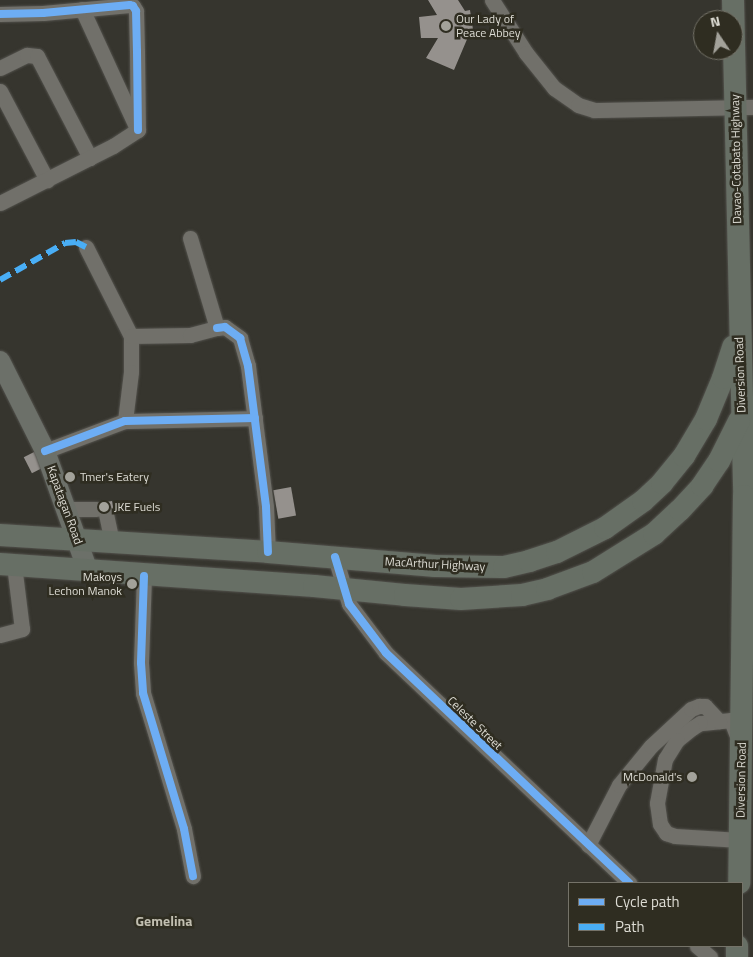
<!DOCTYPE html>
<style>
body{margin:0}
#map{position:relative;width:753px;height:957px;overflow:hidden;background:#36352e;font-family:"Titillium Web",sans-serif}
div>[style]{position:absolute}
.building>*{inset:0;background:#95918d;transform-origin:0 0}
.roads{filter:drop-shadow(0 0 1px #53524d) drop-shadow(0 0 1px #53524d)}
.minor>*{height:15px;margin:-7.5px;padding:0 7.5px;transform-origin:7.5px;border-radius:7.5px;background:#71706a}
.major>*{height:20px;margin:-10px;padding:0 10px;transform-origin:10px;border-radius:10px;background:#6c7069}
.highway>*{height:22px;margin:-11px;padding:0 11px;transform-origin:11px;border-radius:11px;background:#676f65}
.quiet>*{height:6px;margin-top:-3px;transform-origin:0;background:repeating-linear-gradient(90deg,#49aef6 0 12px,transparent 0 18px)}
.cycleway>*{height:8px;margin:-4px;padding:0 4px;transform-origin:4px;border-radius:4px;background:#6dadf4}
.dots>*{width:14px;height:14px;translate:-50% -50%;box-sizing:border-box;border:2px solid #2f2d21;border-radius:50%}
span{translate:-50% -50%;white-space:nowrap;text-align:center;line-height:1.15;-webkit-text-stroke:5px #2f2d21;paint-order:stroke}
.poi-label{font-size:12px;color:#dddcd4}
.left{translate:0 -50%;text-align:left}
.right{translate:-100% -50%;text-align:right}
.street-label{font-size:12px;color:#dddcd4}
.neighbourhood-label{font-size:14px;color:#c2bfb1;font-weight:700}
.legend{position:absolute;left:568px;top:882px;width:175px;height:65px;box-sizing:border-box;background:#2f2d21;border:1px solid #757369;margin:0;padding:6px 9px;list-style:none;font-size:15px;color:#dddcd4}
.legend li{display:flex;align-items:center;gap:10px;height:25px}
.legend b{width:25px;border:1px solid #757369}
.north{position:absolute;left:693px;top:10px;width:50px;height:50px;box-sizing:border-box;background:#2f2d21;border:1px solid #757369;border-radius:50%;rotate:348deg;font-size:14px;font-weight:700;line-height:20px;text-align:center;color:#dddcd4}
.north::after{content:'';display:block;margin:auto;width:18px;height:22px;background:#a3a29a;clip-path:polygon(50% 0,100% 100%,50% 72%,0 100%)}
</style>
<div id="map">
<div class="building">
<i style="clip-path:polygon(428px 0,458px 0,465px 11px,470px 10px,474px 36px,468px 37px,454px 70px,426px 58px,438px 38px,421px 38px,419px 17px,437px 15px)"></i>
<i style="left:38px;top:450px;width:18px;height:16px;rotate:63deg"></i>
<i style="left:291px;top:487px;width:29px;height:18px;rotate:80deg"></i>
<i style="left:112px;top:501px;width:11px;height:17px;rotate:80deg"></i>
</div>
<div class="roads">
<div class="minor">
<i style="left:492px;top:0;width:63px;rotate:57.3deg"></i>
<i style="left:526px;top:53px;width:45px;rotate:51.3deg"></i>
<i style="left:554px;top:88px;width:29px;rotate:35deg"></i>
<i style="left:578px;top:105px;width:17px;rotate:17deg"></i>
<i style="left:594px;top:110px;width:159px;rotate:-1.1deg"></i>
<i style="left:82px;top:9px;width:127px;rotate:65.3deg"></i>
<i style="left:0;top:14px;width:43px;rotate:-1.3deg"></i>
<i style="left:43px;top:13px;width:87px;rotate:-5.3deg"></i>
<i style="left:130px;top:5px;width:3px;rotate:18deg"></i>
<i style="left:133px;top:6px;width:6px;rotate:59deg"></i>
<i style="left:136px;top:11px;width:40px;rotate:88.6deg"></i>
<i style="left:137px;top:51px;width:79px;rotate:89.3deg"></i>
<i style="left:0;top:68px;width:30px;rotate:-26deg"></i>
<i style="left:27px;top:55px;width:10px;rotate:6deg"></i>
<i style="left:37px;top:56px;width:115px;rotate:62.5deg"></i>
<i style="left:0;top:91px;width:101px;rotate:62.2deg"></i>
<i style="left:0;top:203px;width:127px;rotate:-26.8deg"></i>
<i style="left:113px;top:146px;width:30px;rotate:-33deg"></i>
<i style="left:86px;top:247px;width:100px;rotate:63.2deg"></i>
<i style="left:131px;top:336px;width:36px;rotate:90deg"></i>
<i style="left:131px;top:372px;width:49px;rotate:97deg"></i>
<i style="left:217px;top:328px;width:8px;rotate:-7deg"></i>
<i style="left:225px;top:327px;width:19px;rotate:36deg"></i>
<i style="left:240px;top:338px;width:29px;rotate:74deg"></i>
<i style="left:248px;top:366px;width:142px;rotate:82.7deg"></i>
<i style="left:266px;top:507px;width:45px;rotate:87.5deg"></i>
<i style="left:131px;top:336px;width:59px;rotate:-1deg"></i>
<i style="left:190px;top:335px;width:28px;rotate:-15deg"></i>
<i style="left:217px;top:328px;width:94px;rotate:-106.7deg"></i>
<i style="left:45px;top:451px;width:85px;rotate:-20.6deg"></i>
<i style="left:125px;top:421px;width:130px;rotate:-1.3deg"></i>
<i style="left:68px;top:509px;width:28px"></i>
<i style="left:106px;top:514px;width:30px;rotate:78deg"></i>
<i style="left:335px;top:557px;width:49px;rotate:73.4deg"></i>
<i style="left:349px;top:604px;width:61px;rotate:52.9deg"></i>
<i style="left:386px;top:653px;width:335px;rotate:43.4deg"></i>
<i style="left:144px;top:576px;width:87px;rotate:92deg"></i>
<i style="left:141px;top:663px;width:30px;rotate:86deg"></i>
<i style="left:143px;top:693px;width:142px;rotate:73.2deg"></i>
<i style="left:184px;top:829px;width:48px;rotate:79.2deg"></i>
<i style="left:0;top:635px;width:23px;rotate:-15deg"></i>
<i style="left:22px;top:629px;width:64px;rotate:-97.1deg"></i>
<i style="left:737px;top:736px;width:17px;rotate:-111deg"></i>
<i style="left:731px;top:720px;width:31px;rotate:174deg"></i>
<i style="left:700px;top:723px;width:9px;rotate:148deg"></i>
<i style="left:692px;top:728px;width:19px;rotate:141deg"></i>
<i style="left:677px;top:740px;width:22px;rotate:122deg"></i>
<i style="left:665px;top:759px;width:45px;rotate:100.3deg"></i>
<i style="left:657px;top:803px;width:21px;rotate:82deg"></i>
<i style="left:660px;top:824px;width:11px;rotate:56deg"></i>
<i style="left:666px;top:833px;width:9px;rotate:18deg"></i>
<i style="left:675px;top:836px;width:65px;rotate:3.5deg"></i>
<i style="left:588px;top:845px;width:68px;rotate:-62.7deg"></i>
<i style="left:619px;top:785px;width:50px;rotate:-50.6deg"></i>
<i style="left:651px;top:746px;width:54px;rotate:-42.8deg"></i>
<i style="left:691px;top:709px;width:9px;rotate:-21deg"></i>
<i style="left:699px;top:706px;width:6px"></i>
<i style="left:705px;top:706px;width:21px;rotate:47deg"></i>
<i style="left:697px;top:946px;width:17px;rotate:40deg"></i>
</div>
<div class="major">
<i style="left:0;top:361px;width:101px;rotate:63.4deg"></i>
<i style="left:45px;top:451px;width:127px;rotate:70.3deg"></i>
</div>
<div class="highway">
<i style="left:733px;top:0;width:496px;rotate:88.7deg"></i>
<i style="left:744px;top:496px;width:387px;rotate:90.7deg"></i>
<i style="left:0;top:535px;width:269px;rotate:3.6deg"></i>
<i style="left:268px;top:552px;width:168px;rotate:4.8deg"></i>
<i style="left:435px;top:566px;width:69px;rotate:0.8deg"></i>
<i style="left:504px;top:567px;width:26px;rotate:-13deg"></i>
<i style="left:529px;top:561px;width:29px;rotate:-18deg"></i>
<i style="left:557px;top:552px;width:54px;rotate:-26.6deg"></i>
<i style="left:605px;top:528px;width:47px;rotate:-35.4deg"></i>
<i style="left:643px;top:501px;width:26px;rotate:-43deg"></i>
<i style="left:662px;top:483px;width:35px;rotate:-51deg"></i>
<i style="left:684px;top:456px;width:43px;rotate:-59.3deg"></i>
<i style="left:706px;top:419px;width:44px;rotate:-67.5deg"></i>
<i style="left:723px;top:378px;width:33px;rotate:-72deg"></i>
<i style="left:0;top:564px;width:315px;rotate:4deg"></i>
<i style="left:314px;top:586px;width:91px;rotate:5.6deg"></i>
<i style="left:405px;top:595px;width:56px;rotate:4.1deg"></i>
<i style="left:461px;top:599px;width:61px;rotate:-3.8deg"></i>
<i style="left:522px;top:595px;width:26px;rotate:-13deg"></i>
<i style="left:547px;top:589px;width:49px;rotate:-20.3deg"></i>
<i style="left:593px;top:572px;width:72px;rotate:-31.9deg"></i>
<i style="left:654px;top:534px;width:35px;rotate:-43deg"></i>
<i style="left:680px;top:510px;width:33px;rotate:-47deg"></i>
<i style="left:702px;top:486px;width:30px;rotate:-56deg"></i>
<i style="left:719px;top:461px;width:45px;rotate:-63.4deg"></i>
<i style="left:737px;top:957px;width:11px;rotate:-90deg"></i>
</div>
</div>
<div class="quiet">
<i style="left:0;top:280px;width:75px;rotate:-29.6deg"></i>
<i style="left:65px;top:243px;width:11px;rotate:-5deg"></i>
<i style="left:76px;top:242px;width:11px;rotate:27deg"></i>
</div>
<div class="cycleway">
<i style="left:0;top:14px;width:43px;rotate:-1.3deg"></i>
<i style="left:43px;top:13px;width:87px;rotate:-5.3deg"></i>
<i style="left:130px;top:5px;width:3px;rotate:18deg"></i>
<i style="left:133px;top:6px;width:6px;rotate:59deg"></i>
<i style="left:136px;top:11px;width:40px;rotate:88.6deg"></i>
<i style="left:137px;top:51px;width:79px;rotate:89.3deg"></i>
<i style="left:217px;top:328px;width:8px;rotate:-7deg"></i>
<i style="left:225px;top:327px;width:19px;rotate:36deg"></i>
<i style="left:240px;top:338px;width:29px;rotate:74deg"></i>
<i style="left:248px;top:366px;width:142px;rotate:82.7deg"></i>
<i style="left:266px;top:507px;width:45px;rotate:87.5deg"></i>
<i style="left:45px;top:451px;width:85px;rotate:-20.6deg"></i>
<i style="left:125px;top:421px;width:130px;rotate:-1.3deg"></i>
<i style="left:335px;top:557px;width:49px;rotate:73.4deg"></i>
<i style="left:349px;top:604px;width:61px;rotate:52.9deg"></i>
<i style="left:386px;top:653px;width:335px;rotate:43.4deg"></i>
<i style="left:144px;top:576px;width:87px;rotate:92deg"></i>
<i style="left:141px;top:663px;width:30px;rotate:86deg"></i>
<i style="left:143px;top:693px;width:142px;rotate:73.2deg"></i>
<i style="left:184px;top:829px;width:48px;rotate:79.2deg"></i>
</div>
<div class="dots">
<i style="left:446px;top:26px;background:#a3a29a"></i>
<i style="left:70px;top:477px;background:#a3a29a"></i>
<i style="left:104px;top:507px;background:#a3a29a"></i>
<i style="left:132px;top:584px;background:#a3a29a"></i>
<i style="left:692px;top:777px;background:#a3a29a"></i>
</div>
<div class="poi-label">
<span class="left" style="left:456px;top:26px">Our Lady of<br>Peace Abbey</span>
<span class="left" style="left:80px;top:477px">Tmer's Eatery</span>
<span class="left" style="left:114px;top:507px">JKE Fuels</span>
<span class="right" style="left:122px;top:584px">Makoys<br>Lechon Manok</span>
<span class="right" style="left:682px;top:777px">McDonald's</span>
</div>
<div class="street-label">
<span style="left:736px;top:159px;rotate:-91deg">Davao-Cotabato Highway</span>
<span style="left:740px;top:375px;rotate:-92deg">Diversion Road</span>
<span style="left:65px;top:505px;rotate:70deg">Kapatagan Road</span>
<span style="left:435px;top:564px;rotate:3deg">MacArthur Highway</span>
<span style="left:475px;top:723px;rotate:44deg">Celeste Street</span>
<span style="left:741px;top:780px;rotate:-89deg">Diversion Road</span>
</div>
<div class="neighbourhood-label">
<span style="left:164px;top:921px">Gemelina</span>
</div>
<ul class="legend">
<li><b style="height:6px;background:#6dadf4"></b>Cycle path</li>
<li><b style="height:6px;background:#49aef6"></b>Path</li>
</ul>
<div class="north">N</div>
</div>
